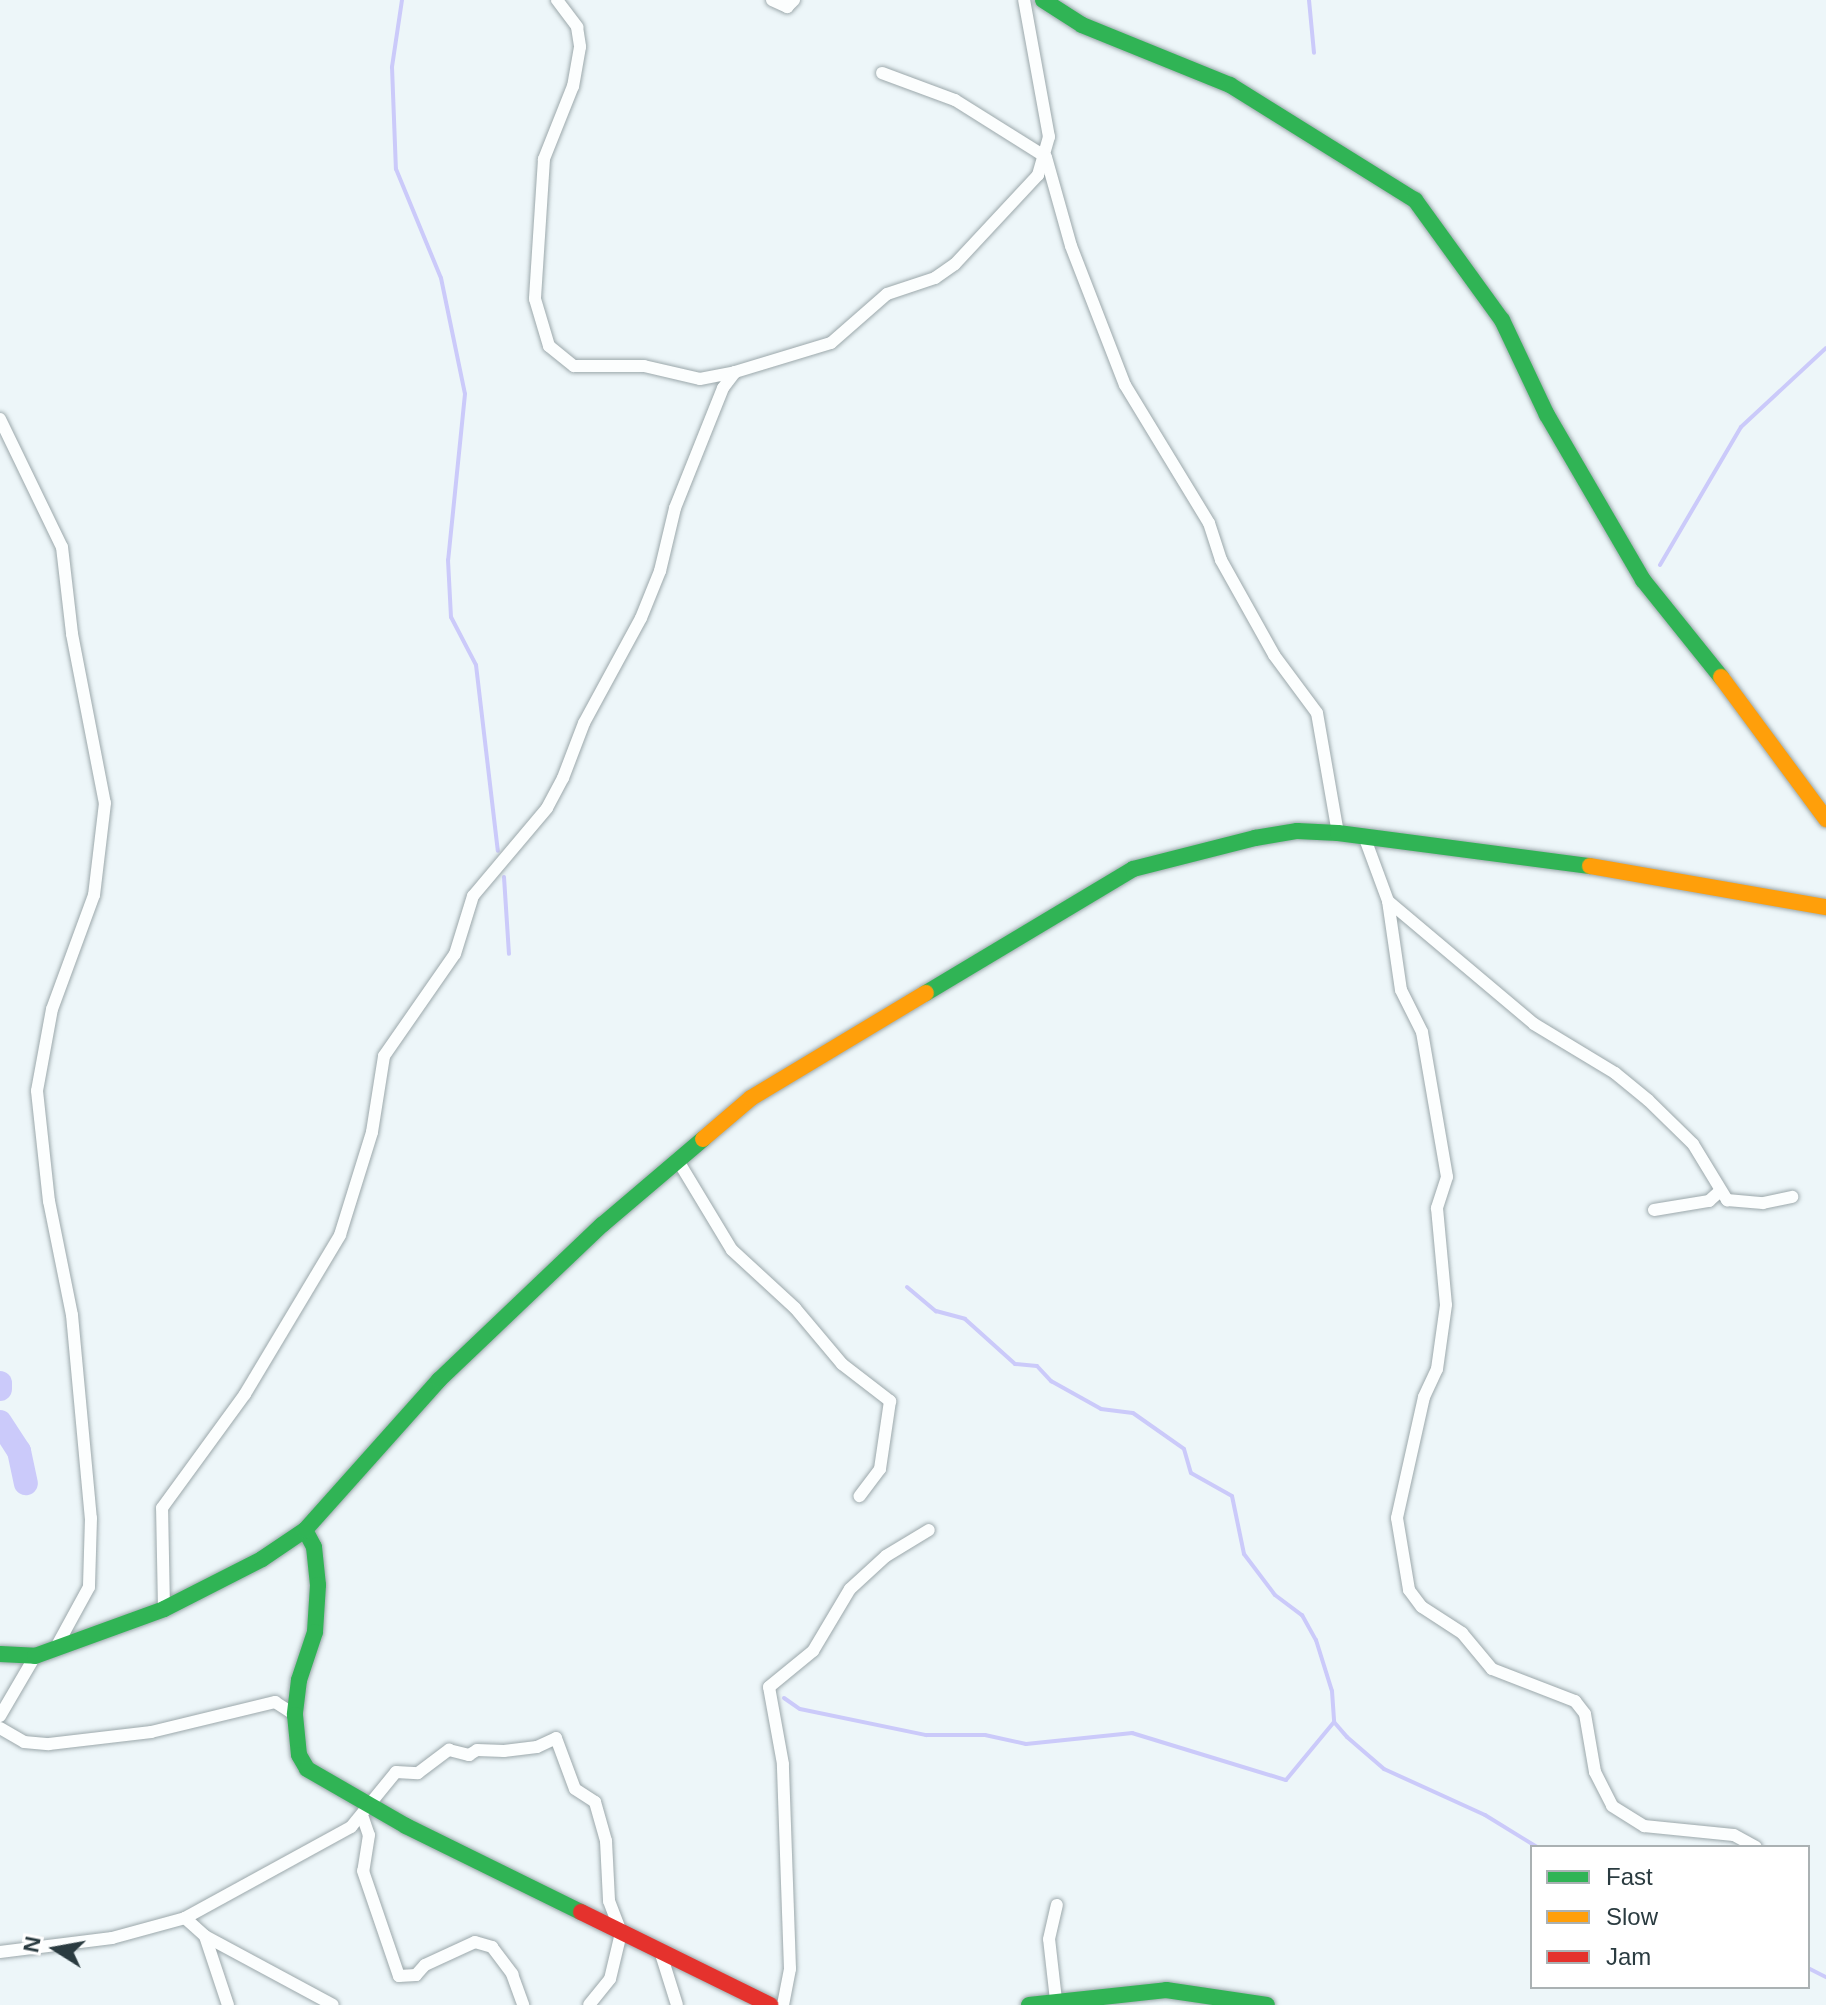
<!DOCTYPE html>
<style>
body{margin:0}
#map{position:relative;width:1826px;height:2005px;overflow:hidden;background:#edf6f9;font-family:Arial,sans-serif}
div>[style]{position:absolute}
.stream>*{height:4px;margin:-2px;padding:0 2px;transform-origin:2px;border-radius:2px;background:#cbcafa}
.river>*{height:24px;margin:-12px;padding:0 12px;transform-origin:12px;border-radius:12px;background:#cbcafa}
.roads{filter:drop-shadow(0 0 2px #9ca8ab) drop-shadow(0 0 2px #9ca8ab)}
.street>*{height:12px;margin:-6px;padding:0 6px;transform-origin:6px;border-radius:6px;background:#fcfefe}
.fast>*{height:16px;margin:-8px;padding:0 8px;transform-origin:8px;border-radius:8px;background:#30b455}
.slow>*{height:16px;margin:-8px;padding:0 8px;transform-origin:8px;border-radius:8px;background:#ff9f0a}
.jam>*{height:16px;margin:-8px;padding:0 8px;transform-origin:8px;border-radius:8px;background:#e5322d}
span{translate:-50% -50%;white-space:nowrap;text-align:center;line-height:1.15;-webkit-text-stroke:7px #fff;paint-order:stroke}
.legend{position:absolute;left:1530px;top:1845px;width:280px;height:144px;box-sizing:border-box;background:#fff;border:2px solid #aab1b3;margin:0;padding:10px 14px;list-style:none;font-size:24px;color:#2a3b40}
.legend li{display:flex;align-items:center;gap:16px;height:40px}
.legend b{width:40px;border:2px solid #aab1b3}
.north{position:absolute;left:16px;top:1909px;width:80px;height:80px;-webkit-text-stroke:6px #fff;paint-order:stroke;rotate:281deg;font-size:22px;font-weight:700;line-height:32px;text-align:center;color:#2a3b40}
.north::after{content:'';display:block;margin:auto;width:28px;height:36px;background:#2a3b40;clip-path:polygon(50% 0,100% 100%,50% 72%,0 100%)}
</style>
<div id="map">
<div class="stream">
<i style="left:402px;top:0;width:68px;rotate:98.5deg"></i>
<i style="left:392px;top:67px;width:102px;rotate:87.8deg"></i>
<i style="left:396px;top:169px;width:118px;rotate:67.6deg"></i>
<i style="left:441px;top:278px;width:118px;rotate:78.3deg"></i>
<i style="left:465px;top:394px;width:167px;rotate:95.8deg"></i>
<i style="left:448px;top:560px;width:57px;rotate:87deg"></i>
<i style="left:451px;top:617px;width:54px;rotate:62.5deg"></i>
<i style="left:476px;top:665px;width:187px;rotate:83.3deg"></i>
<i style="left:1309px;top:0;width:53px;rotate:84.6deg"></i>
<i style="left:1660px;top:565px;width:160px;rotate:-59.6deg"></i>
<i style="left:1741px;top:427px;width:116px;rotate:-42.9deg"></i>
<i style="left:504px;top:877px;width:77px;rotate:86.3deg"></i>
<i style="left:907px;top:1287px;width:38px;rotate:40deg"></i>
<i style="left:936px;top:1311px;width:30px;rotate:15deg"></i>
<i style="left:965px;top:1319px;width:67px;rotate:42deg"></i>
<i style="left:1015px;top:1364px;width:22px;rotate:5deg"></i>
<i style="left:1037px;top:1366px;width:21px;rotate:47deg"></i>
<i style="left:1051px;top:1381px;width:57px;rotate:29.2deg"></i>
<i style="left:1101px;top:1409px;width:32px;rotate:7deg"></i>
<i style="left:1133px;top:1413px;width:62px;rotate:35.2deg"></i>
<i style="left:1184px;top:1449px;width:25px;rotate:74deg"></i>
<i style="left:1191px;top:1473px;width:47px;rotate:29.3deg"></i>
<i style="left:1232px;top:1496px;width:59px;rotate:78.3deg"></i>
<i style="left:1244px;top:1554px;width:51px;rotate:52.9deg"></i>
<i style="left:1275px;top:1595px;width:34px;rotate:37deg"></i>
<i style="left:1302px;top:1615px;width:29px;rotate:61deg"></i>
<i style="left:1316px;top:1640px;width:53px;rotate:72.6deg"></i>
<i style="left:1332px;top:1691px;width:31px;rotate:86deg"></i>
<i style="left:1334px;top:1722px;width:20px;rotate:49deg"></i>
<i style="left:1347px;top:1737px;width:49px;rotate:40.9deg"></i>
<i style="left:1384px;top:1769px;width:111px;rotate:24.5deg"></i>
<i style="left:1485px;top:1815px;width:61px;rotate:31.6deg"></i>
<i style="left:784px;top:1698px;width:19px;rotate:35deg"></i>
<i style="left:800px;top:1709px;width:129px;rotate:11.7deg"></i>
<i style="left:926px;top:1735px;width:59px"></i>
<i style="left:985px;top:1735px;width:42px;rotate:12.4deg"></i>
<i style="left:1026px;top:1744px;width:107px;rotate:-5.9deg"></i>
<i style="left:1132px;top:1733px;width:161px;rotate:17deg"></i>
<i style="left:1286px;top:1780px;width:75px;rotate:-50.4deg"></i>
<i style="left:1808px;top:1968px;width:20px;rotate:27deg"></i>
</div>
<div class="river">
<i style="left:0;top:1383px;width:6px;rotate:90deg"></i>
<i style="left:0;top:1422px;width:35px;rotate:57deg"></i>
<i style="left:19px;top:1451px;width:33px;rotate:78deg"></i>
</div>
<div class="roads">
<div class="street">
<i style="left:557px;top:0;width:34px;rotate:53deg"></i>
<i style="left:577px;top:27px;width:20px;rotate:81deg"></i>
<i style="left:580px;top:47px;width:40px;rotate:100deg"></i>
<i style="left:573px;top:86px;width:79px;rotate:111.7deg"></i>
<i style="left:544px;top:159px;width:140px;rotate:93.7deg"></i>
<i style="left:535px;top:299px;width:49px;rotate:73.4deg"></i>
<i style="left:549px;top:346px;width:32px;rotate:39deg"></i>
<i style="left:574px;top:366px;width:70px"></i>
<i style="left:644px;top:366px;width:57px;rotate:13.1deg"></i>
<i style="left:700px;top:379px;width:36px;rotate:-11deg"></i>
<i style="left:772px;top:0;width:17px;rotate:25deg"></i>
<i style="left:787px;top:7px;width:10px;rotate:-45deg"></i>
<i style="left:882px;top:73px;width:78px;rotate:20.3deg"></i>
<i style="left:955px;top:100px;width:107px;rotate:32.1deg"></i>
<i style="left:1046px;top:157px;width:92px;rotate:74.3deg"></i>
<i style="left:1071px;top:246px;width:149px;rotate:68.8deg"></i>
<i style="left:1125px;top:385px;width:162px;rotate:58.7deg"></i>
<i style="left:1209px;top:523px;width:39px;rotate:72deg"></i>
<i style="left:1221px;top:560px;width:109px;rotate:60.8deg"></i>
<i style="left:1274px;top:655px;width:72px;rotate:53.4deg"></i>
<i style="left:1317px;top:713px;width:122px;rotate:80.1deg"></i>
<i style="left:0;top:419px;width:142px;rotate:64.2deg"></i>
<i style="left:62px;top:547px;width:88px;rotate:83.4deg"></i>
<i style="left:72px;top:634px;width:172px;rotate:79deg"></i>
<i style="left:105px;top:803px;width:93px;rotate:96.8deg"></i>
<i style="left:94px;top:895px;width:121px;rotate:110.2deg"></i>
<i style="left:52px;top:1009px;width:83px;rotate:100.4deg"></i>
<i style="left:37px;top:1091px;width:111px;rotate:83.8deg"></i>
<i style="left:49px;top:1201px;width:116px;rotate:78.6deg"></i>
<i style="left:72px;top:1315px;width:204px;rotate:84.7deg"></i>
<i style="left:91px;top:1518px;width:69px;rotate:91.7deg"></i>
<i style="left:89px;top:1587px;width:71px;rotate:118.7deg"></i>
<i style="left:1364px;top:836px;width:69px;rotate:69.7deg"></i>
<i style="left:1388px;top:901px;width:191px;rotate:40.1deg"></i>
<i style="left:1534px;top:1024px;width:95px;rotate:31.2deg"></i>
<i style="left:1615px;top:1073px;width:43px;rotate:39.3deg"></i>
<i style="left:1648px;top:1100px;width:63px;rotate:44.4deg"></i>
<i style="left:1693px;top:1144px;width:66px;rotate:58.7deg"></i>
<i style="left:1727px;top:1200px;width:36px;rotate:5deg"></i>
<i style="left:1763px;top:1203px;width:30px;rotate:-12deg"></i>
<i style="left:1388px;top:901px;width:90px;rotate:81.7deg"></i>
<i style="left:1401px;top:990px;width:47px;rotate:63.4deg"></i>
<i style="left:1422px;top:1032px;width:147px;rotate:80.2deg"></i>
<i style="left:1447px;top:1177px;width:33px;rotate:108deg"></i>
<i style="left:1437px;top:1208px;width:97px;rotate:84.7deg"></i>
<i style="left:1446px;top:1305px;width:65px;rotate:98deg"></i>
<i style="left:1437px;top:1369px;width:31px;rotate:115deg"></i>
<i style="left:1424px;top:1397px;width:124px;rotate:102.6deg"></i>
<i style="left:1397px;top:1518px;width:73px;rotate:80.5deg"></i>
<i style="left:1409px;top:1590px;width:21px;rotate:53deg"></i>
<i style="left:1422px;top:1607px;width:48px;rotate:33deg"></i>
<i style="left:1462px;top:1633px;width:47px;rotate:50.2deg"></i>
<i style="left:1492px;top:1669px;width:89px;rotate:21.1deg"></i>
<i style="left:1575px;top:1701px;width:16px;rotate:52deg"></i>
<i style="left:1585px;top:1714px;width:59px;rotate:80.2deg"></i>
<i style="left:1595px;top:1772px;width:38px;rotate:63deg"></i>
<i style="left:1612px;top:1806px;width:38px;rotate:32deg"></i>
<i style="left:1644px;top:1826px;width:90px;rotate:5.7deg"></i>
<i style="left:1734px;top:1835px;width:25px;rotate:29deg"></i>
<i style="left:677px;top:1159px;width:106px;rotate:58.9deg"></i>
<i style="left:732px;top:1250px;width:86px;rotate:42.6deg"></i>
<i style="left:795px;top:1308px;width:73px;rotate:50deg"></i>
<i style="left:842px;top:1364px;width:61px;rotate:37.6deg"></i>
<i style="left:890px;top:1401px;width:69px;rotate:98.4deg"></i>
<i style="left:880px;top:1469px;width:34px;rotate:127deg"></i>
<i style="left:1654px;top:1210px;width:56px;rotate:-9.3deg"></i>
<i style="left:1709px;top:1201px;width:13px;rotate:-42deg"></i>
<i style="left:164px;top:1609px;width:101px;rotate:-91.1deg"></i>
<i style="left:162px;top:1508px;width:141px;rotate:-53.9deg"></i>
<i style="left:245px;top:1394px;width:185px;rotate:-59.1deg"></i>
<i style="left:340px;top:1235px;width:108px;rotate:-72.7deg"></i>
<i style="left:372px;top:1132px;width:77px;rotate:-81deg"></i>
<i style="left:384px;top:1056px;width:124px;rotate:-55.2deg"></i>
<i style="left:455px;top:954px;width:61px;rotate:-72.8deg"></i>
<i style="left:473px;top:896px;width:115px;rotate:-49.9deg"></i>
<i style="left:547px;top:808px;width:34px;rotate:-62deg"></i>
<i style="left:563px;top:778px;width:59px;rotate:-69.1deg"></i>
<i style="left:584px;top:723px;width:119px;rotate:-61.5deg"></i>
<i style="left:641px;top:618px;width:51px;rotate:-68deg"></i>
<i style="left:660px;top:571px;width:65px;rotate:-76.6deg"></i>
<i style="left:675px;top:508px;width:129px;rotate:-68.2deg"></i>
<i style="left:723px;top:388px;width:20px;rotate:-53deg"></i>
<i style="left:735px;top:372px;width:100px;rotate:-16.8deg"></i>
<i style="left:831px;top:343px;width:74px;rotate:-41.2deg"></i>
<i style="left:887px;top:294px;width:51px;rotate:-18.4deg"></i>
<i style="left:935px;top:278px;width:24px;rotate:-35deg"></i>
<i style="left:955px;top:264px;width:122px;rotate:-47deg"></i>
<i style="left:1038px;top:175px;width:40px;rotate:-74deg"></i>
<i style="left:1049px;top:137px;width:139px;rotate:-100.3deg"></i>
<i style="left:0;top:1716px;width:69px;rotate:-59.7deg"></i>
<i style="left:0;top:1728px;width:28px;rotate:30deg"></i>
<i style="left:24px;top:1742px;width:25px;rotate:5deg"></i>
<i style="left:49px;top:1744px;width:103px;rotate:-6.7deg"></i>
<i style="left:151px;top:1732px;width:128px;rotate:-13.6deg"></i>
<i style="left:275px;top:1702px;width:24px;rotate:33deg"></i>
<i style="left:363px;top:1818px;width:18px;rotate:71deg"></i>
<i style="left:369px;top:1835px;width:36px;rotate:99deg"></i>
<i style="left:363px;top:1871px;width:111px;rotate:71.1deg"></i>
<i style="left:399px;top:1976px;width:17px;rotate:-3deg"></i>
<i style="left:416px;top:1975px;width:13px;rotate:-48deg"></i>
<i style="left:425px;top:1965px;width:55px;rotate:-24.7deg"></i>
<i style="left:475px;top:1942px;width:18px;rotate:16deg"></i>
<i style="left:492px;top:1947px;width:34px;rotate:53deg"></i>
<i style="left:512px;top:1974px;width:33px;rotate:70deg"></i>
<i style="left:185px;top:1918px;width:27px;rotate:42deg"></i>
<i style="left:205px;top:1936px;width:73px;rotate:71.6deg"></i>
<i style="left:205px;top:1936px;width:145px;rotate:28.3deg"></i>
<i style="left:0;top:1952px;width:113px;rotate:-7.1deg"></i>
<i style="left:112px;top:1938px;width:76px;rotate:-15.3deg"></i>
<i style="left:185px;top:1918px;width:189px;rotate:-28.7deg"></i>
<i style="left:351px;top:1827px;width:71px;rotate:-50.7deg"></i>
<i style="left:396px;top:1772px;width:22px;rotate:3deg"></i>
<i style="left:418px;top:1773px;width:39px;rotate:-37deg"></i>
<i style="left:449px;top:1750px;width:21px;rotate:14deg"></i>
<i style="left:469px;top:1755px;width:9px;rotate:-32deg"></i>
<i style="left:477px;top:1750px;width:27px;rotate:2deg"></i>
<i style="left:504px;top:1751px;width:33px;rotate:-7deg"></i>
<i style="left:537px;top:1747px;width:21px;rotate:-25deg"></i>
<i style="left:556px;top:1738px;width:54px;rotate:69.6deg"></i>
<i style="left:575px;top:1789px;width:24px;rotate:33deg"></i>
<i style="left:595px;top:1802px;width:41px;rotate:74.2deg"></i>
<i style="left:606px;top:1841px;width:60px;rotate:87.1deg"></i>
<i style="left:609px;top:1901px;width:34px;rotate:69deg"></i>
<i style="left:621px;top:1933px;width:47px;rotate:103.4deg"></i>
<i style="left:610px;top:1979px;width:33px;rotate:129deg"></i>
<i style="left:661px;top:1954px;width:53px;rotate:72.6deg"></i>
<i style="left:1056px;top:2000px;width:61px;rotate:-96.5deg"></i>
<i style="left:1049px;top:1939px;width:35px;rotate:-77deg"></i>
<i style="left:783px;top:2005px;width:37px;rotate:-79deg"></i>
<i style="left:790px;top:1969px;width:205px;rotate:-92deg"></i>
<i style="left:783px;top:1764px;width:78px;rotate:-100.3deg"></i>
<i style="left:769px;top:1687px;width:57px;rotate:-39.3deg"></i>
<i style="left:813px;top:1651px;width:72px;rotate:-59.2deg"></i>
<i style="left:850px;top:1589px;width:49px;rotate:-42.5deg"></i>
<i style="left:886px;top:1556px;width:50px;rotate:-31.2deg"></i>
</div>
<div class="fast">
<i style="left:1043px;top:0;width:46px;rotate:32.7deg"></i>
<i style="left:1082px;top:25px;width:160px;rotate:22.1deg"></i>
<i style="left:1230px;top:85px;width:218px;rotate:31.9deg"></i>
<i style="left:1415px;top:200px;width:148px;rotate:54.1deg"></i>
<i style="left:1502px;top:320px;width:105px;rotate:64.7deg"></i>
<i style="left:1547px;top:415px;width:191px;rotate:59.8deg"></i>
<i style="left:1643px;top:580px;width:124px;rotate:51.2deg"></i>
<i style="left:926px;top:993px;width:241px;rotate:-30.9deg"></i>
<i style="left:1133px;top:869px;width:126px;rotate:-14.3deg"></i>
<i style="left:1255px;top:838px;width:43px;rotate:-9.5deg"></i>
<i style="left:1297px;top:831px;width:41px;rotate:2.8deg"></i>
<i style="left:1338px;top:833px;width:254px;rotate:7.5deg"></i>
<i style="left:305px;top:1530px;width:19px;rotate:62deg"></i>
<i style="left:314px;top:1547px;width:38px;rotate:84deg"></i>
<i style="left:318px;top:1585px;width:47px;rotate:93.7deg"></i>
<i style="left:315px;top:1632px;width:51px;rotate:108.4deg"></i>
<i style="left:299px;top:1680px;width:35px;rotate:97deg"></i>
<i style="left:295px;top:1715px;width:40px;rotate:84.3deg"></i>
<i style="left:299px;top:1755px;width:16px;rotate:60deg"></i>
<i style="left:307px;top:1769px;width:114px;rotate:29.9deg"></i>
<i style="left:406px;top:1826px;width:195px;rotate:26.2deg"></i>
<i style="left:0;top:1654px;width:35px;rotate:3deg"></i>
<i style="left:35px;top:1656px;width:137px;rotate:-20deg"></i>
<i style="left:164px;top:1609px;width:110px;rotate:-27deg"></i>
<i style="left:262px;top:1559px;width:52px;rotate:-34deg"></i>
<i style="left:305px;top:1530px;width:201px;rotate:-48.2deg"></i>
<i style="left:439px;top:1380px;width:225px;rotate:-43.6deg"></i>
<i style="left:602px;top:1225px;width:133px;rotate:-40.4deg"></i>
<i style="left:1029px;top:2005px;width:138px;rotate:-6.2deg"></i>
<i style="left:1166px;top:1990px;width:102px;rotate:8.4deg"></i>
</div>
<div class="slow">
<i style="left:1721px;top:677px;width:177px;rotate:53.5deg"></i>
<i style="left:1590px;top:866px;width:240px;rotate:9.9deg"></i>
<i style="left:703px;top:1139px;width:63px;rotate:-40.5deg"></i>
<i style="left:751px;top:1098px;width:204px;rotate:-31deg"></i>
</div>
<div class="jam">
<i style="left:581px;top:1912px;width:211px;rotate:26.2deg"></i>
</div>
</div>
<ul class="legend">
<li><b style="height:10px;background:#30b455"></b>Fast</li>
<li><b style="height:10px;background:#ff9f0a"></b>Slow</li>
<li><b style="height:10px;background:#e5322d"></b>Jam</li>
</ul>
<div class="north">N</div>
</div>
